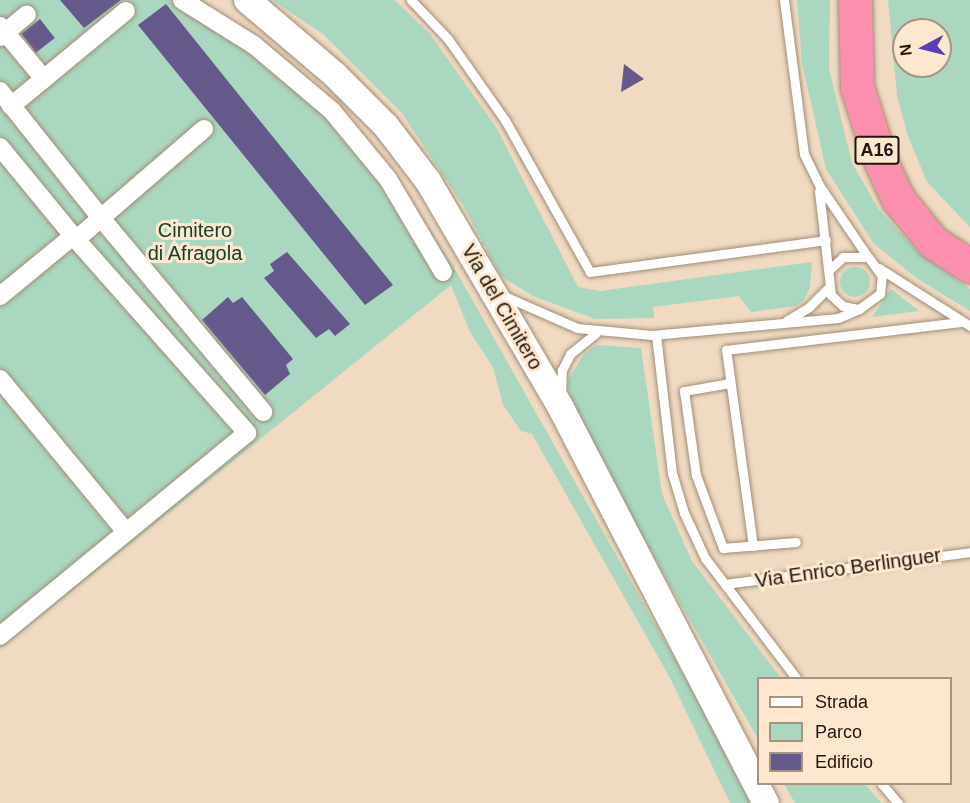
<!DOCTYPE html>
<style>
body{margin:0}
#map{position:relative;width:970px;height:803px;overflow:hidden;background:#f0dac2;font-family:Arial,sans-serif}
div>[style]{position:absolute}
.green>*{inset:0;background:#aad7bf}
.round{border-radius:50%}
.building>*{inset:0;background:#65598c;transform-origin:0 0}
.roads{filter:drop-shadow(0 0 2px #a18d77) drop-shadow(0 0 2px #a18d77)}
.lane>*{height:9px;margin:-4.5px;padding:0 4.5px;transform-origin:4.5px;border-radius:4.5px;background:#fff}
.street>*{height:18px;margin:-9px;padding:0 9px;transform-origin:9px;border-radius:9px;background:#fff}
.secondary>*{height:26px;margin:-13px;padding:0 13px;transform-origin:13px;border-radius:13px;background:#fff}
.highway>*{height:33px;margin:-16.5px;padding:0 16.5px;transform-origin:16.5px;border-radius:16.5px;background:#fa90ae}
span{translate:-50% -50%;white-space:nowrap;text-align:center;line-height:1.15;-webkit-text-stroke:6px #fee7cf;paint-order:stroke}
.shield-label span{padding:2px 4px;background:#fee7cf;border:2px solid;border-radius:4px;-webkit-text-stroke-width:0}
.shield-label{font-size:18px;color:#1f170f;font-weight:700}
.park-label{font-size:20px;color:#0f432d}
.street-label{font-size:20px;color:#1f170f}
.legend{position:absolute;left:757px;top:677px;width:195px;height:108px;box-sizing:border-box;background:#fee7cf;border:2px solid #a59482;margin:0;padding:8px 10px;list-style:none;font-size:18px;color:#1f170f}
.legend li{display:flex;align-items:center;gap:12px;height:30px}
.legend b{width:30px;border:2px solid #a59482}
.north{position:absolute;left:892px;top:18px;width:60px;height:60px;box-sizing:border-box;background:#fee7cf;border:2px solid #a59482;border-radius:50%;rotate:263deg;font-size:16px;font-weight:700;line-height:24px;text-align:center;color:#1f170f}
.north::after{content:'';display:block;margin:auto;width:21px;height:27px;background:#5540b8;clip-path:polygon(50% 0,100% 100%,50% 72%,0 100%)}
</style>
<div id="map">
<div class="green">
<i style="clip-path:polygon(0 0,201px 0,274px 50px,342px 111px,405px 190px,460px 278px,756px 803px,730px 803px,670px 678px,532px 434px,521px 431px,503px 405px,493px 367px,470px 332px,451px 285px,0 649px)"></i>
<i style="clip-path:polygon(272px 0,395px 0,430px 34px,496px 127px,578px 287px,600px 291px,812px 262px,810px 288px,803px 301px,796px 306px,751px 312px,739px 296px,653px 307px,654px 318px,595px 319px,533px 296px,501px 276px,463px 205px,401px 112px,323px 34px)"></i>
<i style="clip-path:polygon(797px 0,830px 0,829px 69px,852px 163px,879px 210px,917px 251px,970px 289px,970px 311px,918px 279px,874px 244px,826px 169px,802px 63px)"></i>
<i style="clip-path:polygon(evenodd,888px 0,970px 0,970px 227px,927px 182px,908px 136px,897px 96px,888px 0,904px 30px,940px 30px,940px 66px,904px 66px,904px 30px)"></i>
<i class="round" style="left:840px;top:267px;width:30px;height:30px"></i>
<i style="clip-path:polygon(891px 289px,919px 311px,872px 317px)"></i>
<i style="clip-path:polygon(596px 345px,641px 348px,662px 494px,692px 561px,781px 678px,758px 678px,758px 739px,570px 410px,568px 380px,584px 354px)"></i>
<i style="clip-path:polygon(784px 784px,865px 784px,881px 803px,795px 803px)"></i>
</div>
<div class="building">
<i style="clip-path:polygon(60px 0,121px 0,84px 28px)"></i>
<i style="clip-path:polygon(166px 4px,239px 95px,393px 285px,365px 305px,138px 25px)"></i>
<i style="left:40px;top:19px;width:24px;height:24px;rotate:52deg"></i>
<i style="clip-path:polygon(624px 64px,644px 79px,621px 92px)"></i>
<i style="clip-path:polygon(287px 252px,350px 324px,335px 336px,329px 329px,316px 338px,264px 278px,274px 271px,270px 264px)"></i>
<i style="clip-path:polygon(228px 297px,233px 303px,242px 297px,293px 359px,286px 365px,290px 374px,265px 395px,202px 320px)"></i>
</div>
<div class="roads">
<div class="lane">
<i style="left:411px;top:0;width:54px;rotate:46.5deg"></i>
<i style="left:448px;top:39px;width:99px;rotate:54.9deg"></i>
<i style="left:505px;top:120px;width:174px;rotate:60.8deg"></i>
<i style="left:590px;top:272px;width:238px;rotate:-7.7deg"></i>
<i style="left:784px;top:0;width:155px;rotate:82.6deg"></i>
<i style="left:804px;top:154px;width:34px;rotate:64deg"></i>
<i style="left:819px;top:185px;width:87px;rotate:55.8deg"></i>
<i style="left:819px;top:191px;width:105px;rotate:83.4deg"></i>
<i style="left:831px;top:295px;width:16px;rotate:43deg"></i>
<i style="left:843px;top:306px;width:16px;rotate:11deg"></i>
<i style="left:859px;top:309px;width:26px;rotate:-36deg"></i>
<i style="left:880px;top:294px;width:18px;rotate:-84deg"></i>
<i style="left:882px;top:276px;width:24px;rotate:-126deg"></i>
<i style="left:868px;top:257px;width:25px;rotate:180deg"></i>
<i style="left:843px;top:257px;width:18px;rotate:137deg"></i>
<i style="left:879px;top:268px;width:108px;rotate:32.5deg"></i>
<i style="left:502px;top:295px;width:82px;rotate:23.7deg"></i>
<i style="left:577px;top:328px;width:75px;rotate:5.3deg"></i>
<i style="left:652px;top:335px;width:187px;rotate:-5.2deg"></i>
<i style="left:838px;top:318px;width:23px;rotate:-23deg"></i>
<i style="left:786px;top:321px;width:27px;rotate:-31deg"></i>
<i style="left:809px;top:307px;width:27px;rotate:-45deg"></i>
<i style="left:656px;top:335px;width:139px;rotate:83.4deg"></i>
<i style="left:672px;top:473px;width:42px;rotate:73.3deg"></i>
<i style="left:684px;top:513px;width:50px;rotate:65deg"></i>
<i style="left:705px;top:558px;width:151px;rotate:52.8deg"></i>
<i style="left:730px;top:383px;width:47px;rotate:170.1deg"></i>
<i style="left:684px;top:391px;width:85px;rotate:81.9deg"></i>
<i style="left:696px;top:475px;width:78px;rotate:69.7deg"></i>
<i style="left:723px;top:548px;width:73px;rotate:-4.7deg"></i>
<i style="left:561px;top:394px;width:24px;rotate:-88deg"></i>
<i style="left:562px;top:370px;width:18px;rotate:-63deg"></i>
<i style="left:570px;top:354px;width:33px;rotate:-39deg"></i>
<i style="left:753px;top:546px;width:198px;rotate:-97.8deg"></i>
<i style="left:726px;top:350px;width:236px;rotate:-6.8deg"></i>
<i style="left:725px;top:584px;width:247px;rotate:-7.4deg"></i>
<i style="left:882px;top:784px;width:25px;rotate:50deg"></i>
</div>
<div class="street">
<i style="left:182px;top:0;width:85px;rotate:32deg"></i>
<i style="left:254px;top:45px;width:102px;rotate:40.2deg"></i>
<i style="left:332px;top:111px;width:88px;rotate:50.5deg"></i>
<i style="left:388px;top:179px;width:108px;rotate:59.4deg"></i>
<i style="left:0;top:26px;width:69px;rotate:50.3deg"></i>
<i style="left:0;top:37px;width:35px;rotate:-40deg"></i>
<i style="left:0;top:91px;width:162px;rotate:51.5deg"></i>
<i style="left:101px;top:218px;width:33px;rotate:139deg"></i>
<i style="left:11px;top:106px;width:149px;rotate:-39.6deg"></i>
<i style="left:204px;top:129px;width:136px;rotate:139.2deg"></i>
<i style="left:101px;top:218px;width:253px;rotate:50.1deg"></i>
<i style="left:0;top:147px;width:115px;rotate:50.6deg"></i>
<i style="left:0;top:296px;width:94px;rotate:-39.4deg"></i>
<i style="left:73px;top:236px;width:263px;rotate:48.5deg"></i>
<i style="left:247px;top:433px;width:320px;rotate:140.6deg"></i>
<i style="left:0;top:379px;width:198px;rotate:50.5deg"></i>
</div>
<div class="secondary">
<i style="left:247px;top:0;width:116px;rotate:40.4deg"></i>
<i style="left:335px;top:75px;width:72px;rotate:45deg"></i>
<i style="left:386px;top:126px;width:69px;rotate:52.6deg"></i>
<i style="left:428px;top:181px;width:263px;rotate:59.6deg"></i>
<i style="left:561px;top:408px;width:445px;rotate:62.6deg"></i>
</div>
<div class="highway">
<i style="left:855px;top:0;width:87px;rotate:88.7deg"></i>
<i style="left:857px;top:87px;width:79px;rotate:72.3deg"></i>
<i style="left:881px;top:162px;width:41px;rotate:65.3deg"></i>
<i style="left:898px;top:199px;width:55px;rotate:50.9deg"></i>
<i style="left:933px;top:242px;width:44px;rotate:33deg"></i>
</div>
</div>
<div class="shield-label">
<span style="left:877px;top:150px">A16</span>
</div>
<div class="park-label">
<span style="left:195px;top:242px">Cimitero<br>di Afragola</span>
</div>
<div class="street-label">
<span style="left:502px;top:307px;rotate:60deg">Via del Cimitero</span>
<span style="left:848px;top:568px;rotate:-8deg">Via Enrico Berlinguer</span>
</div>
<ul class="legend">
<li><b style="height:8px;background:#fff"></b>Strada</li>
<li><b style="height:16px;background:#aad7bf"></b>Parco</li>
<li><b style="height:16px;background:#65598c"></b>Edificio</li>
</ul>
<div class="north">N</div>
</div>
